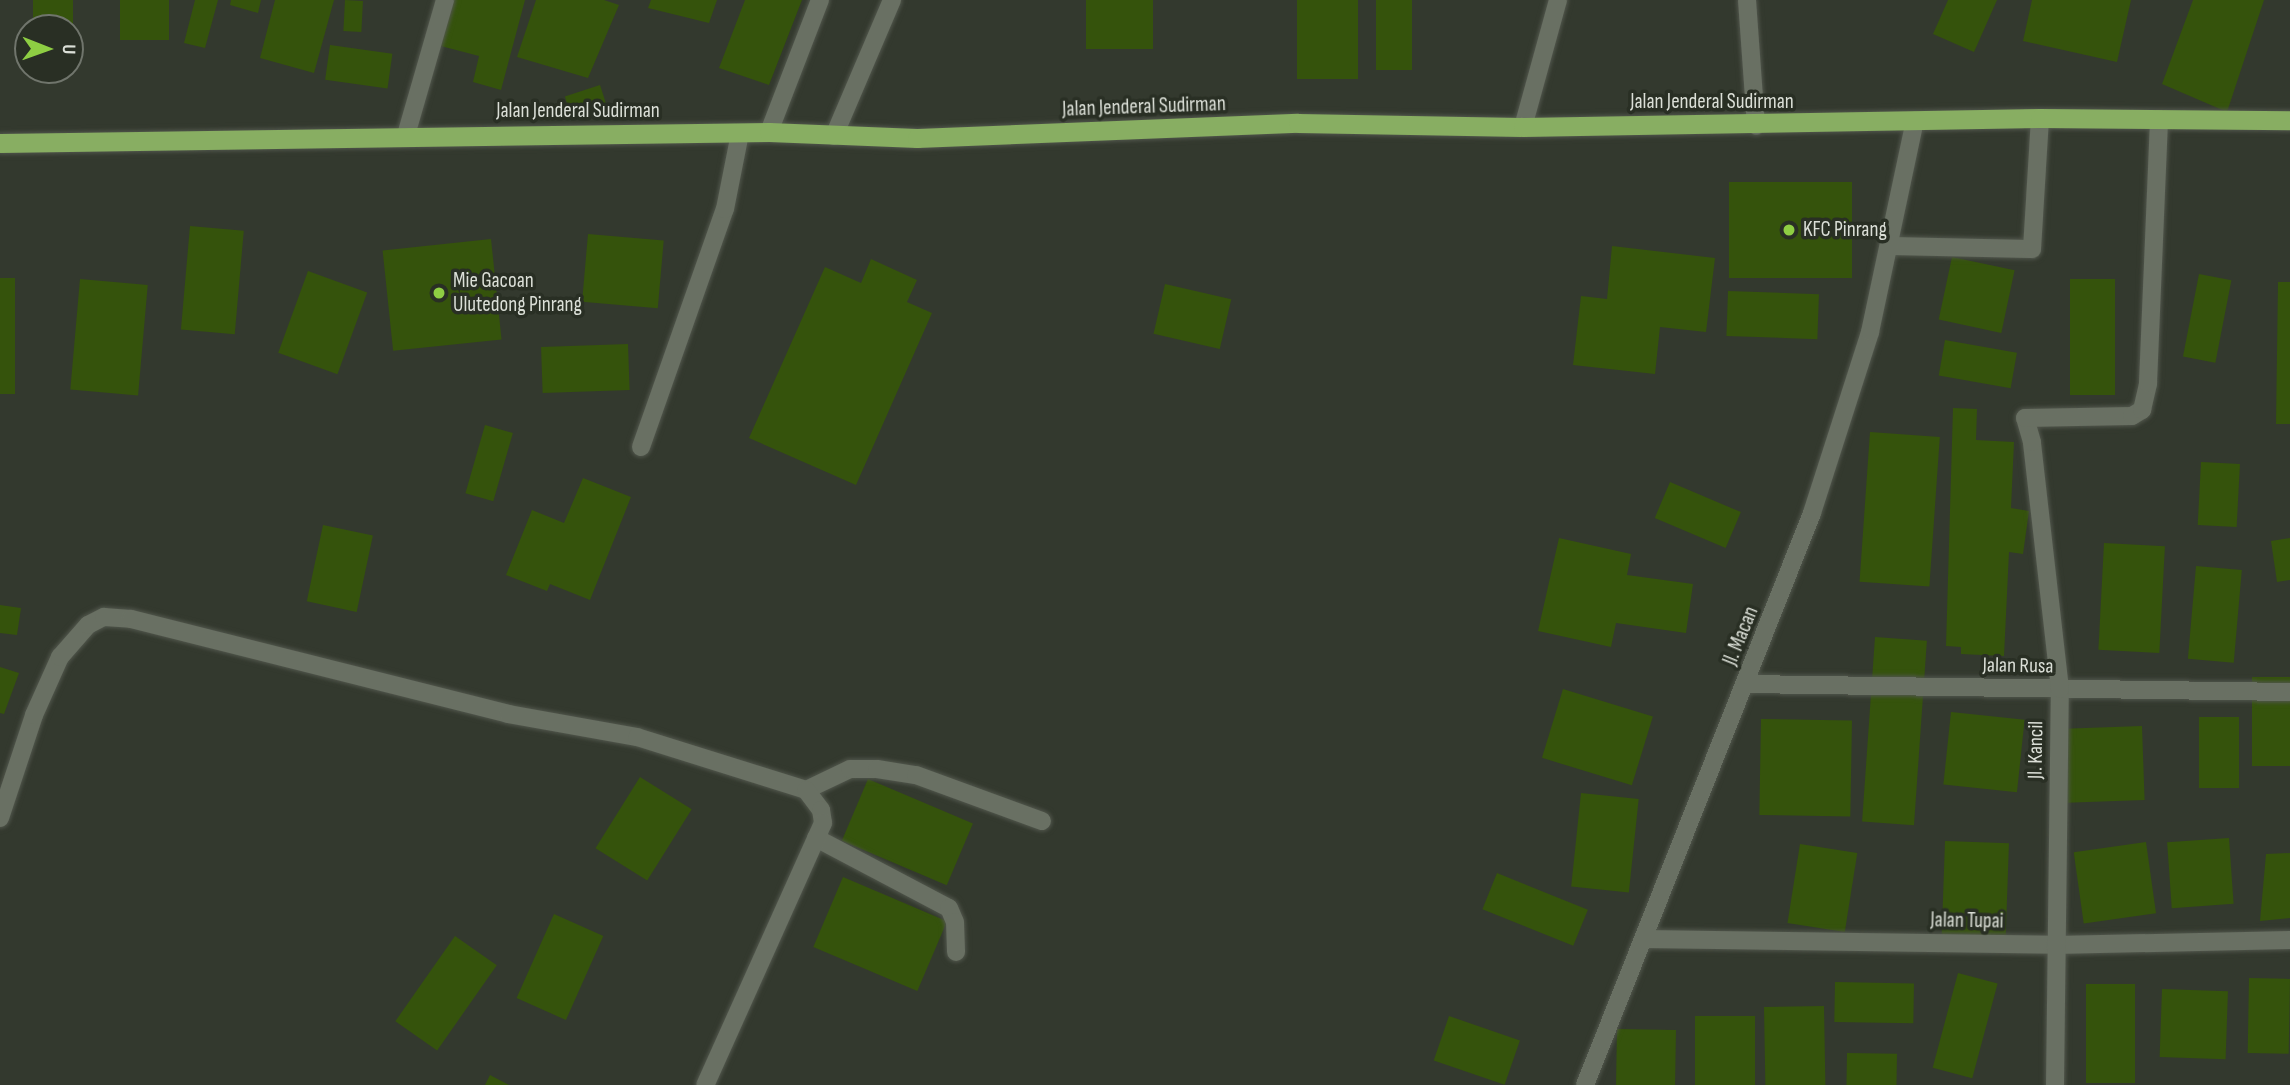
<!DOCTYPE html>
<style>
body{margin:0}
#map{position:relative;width:2290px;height:1085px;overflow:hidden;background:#33392e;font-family:"Sofia Sans Condensed",sans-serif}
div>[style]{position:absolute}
.building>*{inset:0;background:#35530c;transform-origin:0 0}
.roads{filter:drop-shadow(0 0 2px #51564c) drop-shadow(0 0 2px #51564c)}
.service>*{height:18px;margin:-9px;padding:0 9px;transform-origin:9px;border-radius:9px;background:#697063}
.minor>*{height:18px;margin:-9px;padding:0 9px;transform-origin:9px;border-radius:9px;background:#697063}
.tertiary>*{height:18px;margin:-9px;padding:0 9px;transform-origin:9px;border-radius:9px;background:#697063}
.trunk>*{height:19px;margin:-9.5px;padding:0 9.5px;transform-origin:9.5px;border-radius:9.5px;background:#88ae62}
.dots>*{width:19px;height:19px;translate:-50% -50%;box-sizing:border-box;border:4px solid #292f24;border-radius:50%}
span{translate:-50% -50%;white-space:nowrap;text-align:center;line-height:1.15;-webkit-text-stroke:7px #292f24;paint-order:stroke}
.street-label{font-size:21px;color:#dbdfd7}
.poi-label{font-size:21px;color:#dbdfd7}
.left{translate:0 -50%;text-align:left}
.north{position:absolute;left:14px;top:14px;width:70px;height:70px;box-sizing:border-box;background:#292f24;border:2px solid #70756c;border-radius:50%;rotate:91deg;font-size:19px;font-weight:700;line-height:28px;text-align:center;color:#dbdfd7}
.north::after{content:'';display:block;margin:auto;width:24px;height:32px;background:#8ece43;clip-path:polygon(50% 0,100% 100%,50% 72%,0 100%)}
</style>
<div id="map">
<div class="building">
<i style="left:33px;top:0;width:40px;height:28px"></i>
<i style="left:120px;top:0;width:49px;height:40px"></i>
<i style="clip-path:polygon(195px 0,218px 0,205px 48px,184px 43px)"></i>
<i style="clip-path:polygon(231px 0,261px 0,258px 13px,230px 5px)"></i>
<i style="clip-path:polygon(275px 0,334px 0,314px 73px,260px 58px)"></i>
<i style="left:345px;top:0;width:18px;height:31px;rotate:3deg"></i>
<i style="clip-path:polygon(449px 0,525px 0,501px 90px,473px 82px,479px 56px,437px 45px)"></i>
<i style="clip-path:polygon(536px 0,604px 0,619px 5px,588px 78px,517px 57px)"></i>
<i style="clip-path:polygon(651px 0,717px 0,709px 23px,648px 8px)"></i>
<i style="clip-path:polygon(745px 0,802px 0,769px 85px,719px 68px)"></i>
<i style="left:1086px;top:0;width:67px;height:49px"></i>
<i style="left:1297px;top:0;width:61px;height:79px"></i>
<i style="left:1376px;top:0;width:36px;height:70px"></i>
<i style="clip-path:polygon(1948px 0,1997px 0,1974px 52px,1933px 34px)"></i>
<i style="clip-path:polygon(2032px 0,2131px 0,2117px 62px,2023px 41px)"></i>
<i style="clip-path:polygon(2193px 0,2264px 0,2227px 112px,2162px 84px)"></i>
<i style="left:330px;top:45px;width:63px;height:35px;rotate:8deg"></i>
<i style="left:600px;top:85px;width:22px;height:37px;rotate:72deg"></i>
<i style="left:1729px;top:182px;width:123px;height:96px"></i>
<i style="left:190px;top:226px;width:54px;height:104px;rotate:5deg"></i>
<i style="left:588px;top:234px;width:76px;height:68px;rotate:5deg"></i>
<i style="left:491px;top:239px;width:101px;height:109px;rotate:84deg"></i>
<i style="clip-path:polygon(1612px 246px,1715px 258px,1706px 332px,1660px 327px,1655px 374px,1573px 365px,1581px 296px,1607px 299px)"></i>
<i style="left:1952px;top:257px;width:64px;height:64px;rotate:12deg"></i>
<i style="clip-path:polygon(871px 259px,917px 280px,907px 302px,932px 313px,856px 485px,749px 438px,825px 267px,861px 283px)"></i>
<i style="left:308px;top:271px;width:63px;height:87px;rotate:20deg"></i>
<i style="left:2199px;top:274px;width:33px;height:84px;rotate:11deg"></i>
<i style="left:0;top:278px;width:15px;height:116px"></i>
<i style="left:80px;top:279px;width:68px;height:111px;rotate:5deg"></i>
<i style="left:2115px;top:279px;width:116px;height:45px;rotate:90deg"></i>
<i style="clip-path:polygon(2278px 282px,2290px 282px,2290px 424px,2276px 424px)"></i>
<i style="left:1165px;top:284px;width:68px;height:51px;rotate:13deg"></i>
<i style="left:1728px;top:291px;width:91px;height:45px;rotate:2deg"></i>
<i style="left:1945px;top:340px;width:73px;height:36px;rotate:10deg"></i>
<i style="left:628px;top:344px;width:46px;height:87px;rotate:88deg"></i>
<i style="clip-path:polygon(1953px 408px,1977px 409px,1976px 440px,2014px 442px,2011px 508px,2029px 511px,2023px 554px,2009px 552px,2004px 656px,1961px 654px,1961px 647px,1946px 646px)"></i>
<i style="left:485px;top:425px;width:29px;height:71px;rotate:16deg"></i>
<i style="left:1870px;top:432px;width:70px;height:150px;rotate:4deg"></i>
<i style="left:2201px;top:462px;width:39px;height:63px;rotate:3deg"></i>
<i style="clip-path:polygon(583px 478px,631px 497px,590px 600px,550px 584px,547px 591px,506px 575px,532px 510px,564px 523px)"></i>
<i style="left:1670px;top:482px;width:77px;height:39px;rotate:23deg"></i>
<i style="left:323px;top:525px;width:51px;height:78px;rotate:12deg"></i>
<i style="clip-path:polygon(1559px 538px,1631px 554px,1627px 575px,1693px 584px,1686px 633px,1616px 623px,1611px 647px,1538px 631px)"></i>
<i style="clip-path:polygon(2290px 538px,2290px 580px,2277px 582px,2271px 541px)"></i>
<i style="left:2104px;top:543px;width:61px;height:107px;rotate:3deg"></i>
<i style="left:2196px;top:566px;width:46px;height:93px;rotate:5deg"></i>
<i style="clip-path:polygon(0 605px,21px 608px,17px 635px,0 633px)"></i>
<i style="left:1875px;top:637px;width:52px;height:185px;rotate:4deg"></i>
<i style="clip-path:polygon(0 667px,19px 673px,4px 714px,0 713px)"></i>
<i style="left:2252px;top:677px;width:38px;height:89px"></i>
<i style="left:1563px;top:689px;width:94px;height:72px;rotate:17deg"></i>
<i style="left:1951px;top:712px;width:74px;height:73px;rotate:6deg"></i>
<i style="left:2239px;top:717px;width:71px;height:40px;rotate:90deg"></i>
<i style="left:1761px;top:719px;width:91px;height:96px;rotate:1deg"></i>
<i style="left:2142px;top:726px;width:74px;height:78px;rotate:88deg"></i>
<i style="left:640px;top:777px;width:61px;height:84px;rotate:32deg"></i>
<i style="left:868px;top:779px;width:114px;height:67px;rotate:23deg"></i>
<i style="left:1581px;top:793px;width:58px;height:94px;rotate:6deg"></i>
<i style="left:2229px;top:838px;width:66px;height:62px;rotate:86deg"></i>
<i style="left:1945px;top:841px;width:64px;height:100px;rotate:2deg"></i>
<i style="left:2146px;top:842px;width:72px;height:73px;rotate:82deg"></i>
<i style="left:1800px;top:844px;width:58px;height:80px;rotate:9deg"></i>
<i style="clip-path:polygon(2290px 853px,2290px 918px,2260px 921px,2266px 854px)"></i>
<i style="left:1497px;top:873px;width:98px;height:39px;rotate:22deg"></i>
<i style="left:843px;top:877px;width:113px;height:76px;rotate:23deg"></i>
<i style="left:554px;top:914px;width:54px;height:92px;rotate:24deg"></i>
<i style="left:455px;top:936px;width:51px;height:104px;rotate:35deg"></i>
<i style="left:1958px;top:973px;width:41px;height:98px;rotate:15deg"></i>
<i style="left:2249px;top:978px;width:41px;height:75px;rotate:1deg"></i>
<i style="left:1835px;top:982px;width:79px;height:40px;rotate:1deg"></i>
<i style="left:2086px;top:984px;width:49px;height:99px"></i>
<i style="left:2162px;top:989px;width:66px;height:68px;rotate:2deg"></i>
<i style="left:1824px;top:1006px;width:79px;height:60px;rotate:89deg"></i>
<i style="left:1449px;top:1016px;width:75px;height:47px;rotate:19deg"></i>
<i style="left:1695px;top:1016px;width:60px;height:69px"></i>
<i style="left:1617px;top:1029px;width:59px;height:56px;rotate:1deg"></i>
<i style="left:1847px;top:1053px;width:50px;height:32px;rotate:1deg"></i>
<i style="clip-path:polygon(490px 1075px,509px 1085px,485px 1085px)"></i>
</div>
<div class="roads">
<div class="service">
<i style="left:1747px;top:0;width:126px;rotate:85.9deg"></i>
<i style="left:1523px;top:127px;width:132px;rotate:-74.6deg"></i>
<i style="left:1889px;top:246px;width:143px;rotate:1.2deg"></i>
<i style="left:2032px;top:249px;width:131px;rotate:-86.5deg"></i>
<i style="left:641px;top:447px;width:252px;rotate:-70.6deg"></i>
<i style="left:725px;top:209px;width:77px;rotate:-78.8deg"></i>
<i style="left:806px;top:790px;width:49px;rotate:-25.5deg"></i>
<i style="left:850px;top:769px;width:27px"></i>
<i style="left:877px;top:769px;width:39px;rotate:9deg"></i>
<i style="left:916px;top:775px;width:134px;rotate:20.1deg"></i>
<i style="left:816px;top:838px;width:150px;rotate:27.8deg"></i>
<i style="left:949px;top:908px;width:15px;rotate:67deg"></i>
<i style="left:955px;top:922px;width:30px;rotate:88deg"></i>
</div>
<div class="minor">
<i style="left:406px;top:135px;width:141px;rotate:-73.9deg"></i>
<i style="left:1745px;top:684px;width:545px;rotate:0.84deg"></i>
<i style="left:0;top:818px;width:108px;rotate:-71.7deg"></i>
<i style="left:34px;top:715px;width:64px;rotate:-65.9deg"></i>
<i style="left:60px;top:657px;width:43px;rotate:-48.8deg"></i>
<i style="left:88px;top:625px;width:18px;rotate:-27deg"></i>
<i style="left:104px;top:617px;width:27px;rotate:4deg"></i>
<i style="left:131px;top:619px;width:389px;rotate:14.1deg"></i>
<i style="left:508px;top:714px;width:131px;rotate:10.1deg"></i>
<i style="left:637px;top:737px;width:177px;rotate:17.4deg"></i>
<i style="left:806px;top:790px;width:25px;rotate:53deg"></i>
<i style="left:821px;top:810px;width:13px;rotate:81deg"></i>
<i style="left:823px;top:823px;width:287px;rotate:114.2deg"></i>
<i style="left:1644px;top:939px;width:411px;rotate:0.8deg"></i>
<i style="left:2055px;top:945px;width:235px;rotate:-1.2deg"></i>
<i style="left:1585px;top:1085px;width:615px;rotate:-68.35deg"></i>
<i style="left:1812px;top:513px;width:190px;rotate:-72.2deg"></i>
<i style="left:1870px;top:332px;width:216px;rotate:-78deg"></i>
<i style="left:2055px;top:1085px;width:396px;rotate:-89.3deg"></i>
<i style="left:2060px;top:689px;width:249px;rotate:-96.5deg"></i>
<i style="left:2032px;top:442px;width:25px;rotate:-106deg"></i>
<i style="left:2025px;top:418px;width:107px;rotate:-1.1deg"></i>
<i style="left:2132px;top:416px;width:12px;rotate:-31deg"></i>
<i style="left:2142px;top:410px;width:28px;rotate:-77deg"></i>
<i style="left:2148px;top:383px;width:264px;rotate:-87.6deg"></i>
</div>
<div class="tertiary">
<i style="left:769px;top:132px;width:142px;rotate:-68.9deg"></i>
<i style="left:834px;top:136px;width:148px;rotate:-66.9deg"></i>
</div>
<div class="trunk">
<i style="left:0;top:143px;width:769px;rotate:-0.82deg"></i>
<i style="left:769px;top:132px;width:148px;rotate:2.3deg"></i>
<i style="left:917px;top:138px;width:381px;rotate:-2.3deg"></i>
<i style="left:1298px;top:123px;width:225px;rotate:1deg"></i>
<i style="left:1523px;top:127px;width:517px;rotate:-1deg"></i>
<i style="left:2040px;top:118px;width:250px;rotate:0.5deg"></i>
</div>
</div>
<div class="dots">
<i style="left:1789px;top:230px;background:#8ece43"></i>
<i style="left:439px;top:293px;background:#8ece43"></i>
</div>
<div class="street-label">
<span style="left:1712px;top:102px">Jalan Jenderal Sudirman</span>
<span style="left:1144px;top:107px;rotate:-2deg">Jalan Jenderal Sudirman</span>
<span style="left:578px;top:111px">Jalan Jenderal Sudirman</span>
<span style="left:1741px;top:636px;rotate:-68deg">Jl. Macan</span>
<span style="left:2018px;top:666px;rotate:1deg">Jalan Rusa</span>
<span style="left:2036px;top:750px;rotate:-89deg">Jl. Kancil</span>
<span style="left:1967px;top:921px;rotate:1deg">Jalan Tupai</span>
</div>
<div class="poi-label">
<span class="left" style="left:1803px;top:230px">KFC Pinrang</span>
<span class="left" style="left:453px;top:293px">Mie Gacoan<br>Ulutedong Pinrang</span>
</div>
<div class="north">U</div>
</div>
